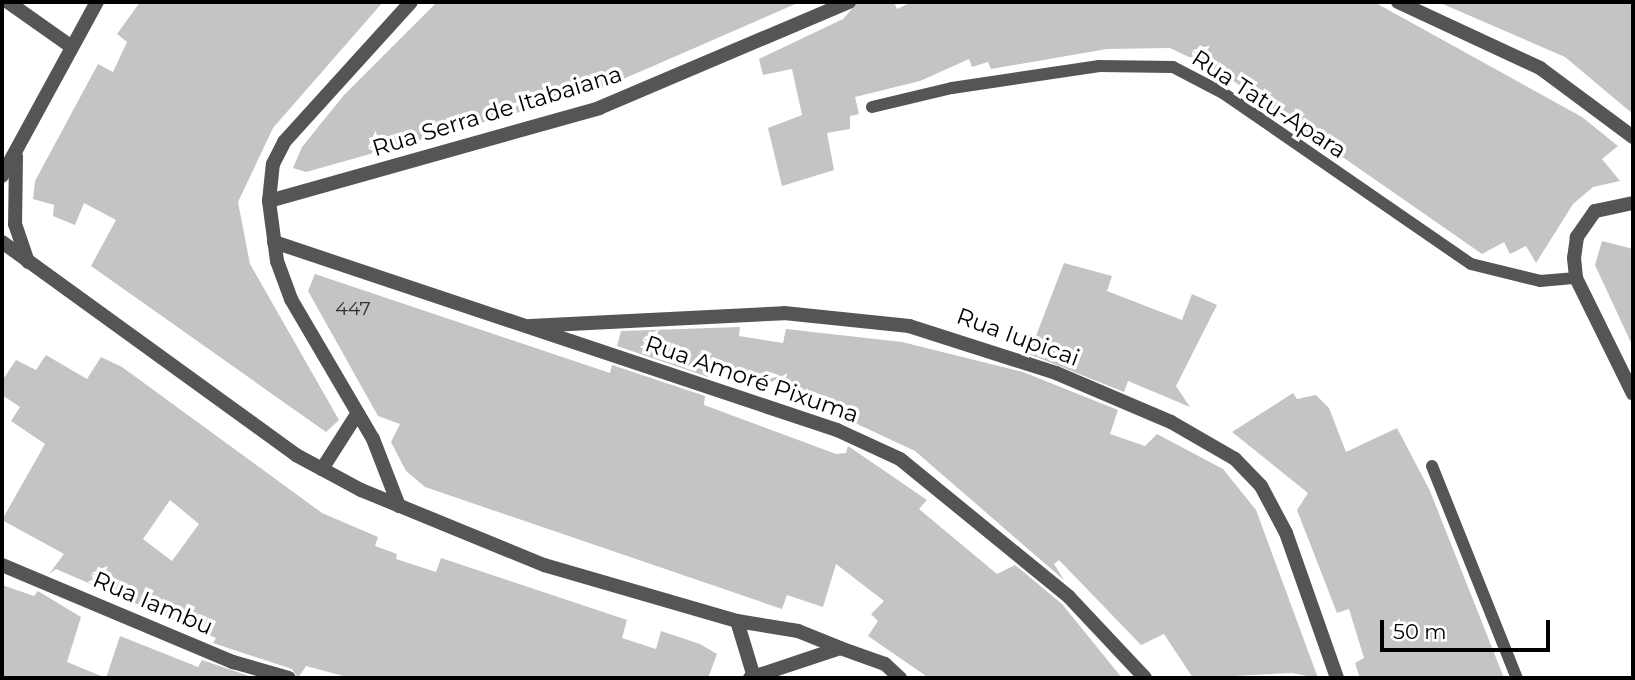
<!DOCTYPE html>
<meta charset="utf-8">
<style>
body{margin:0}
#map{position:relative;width:1635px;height:680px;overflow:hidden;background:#fff;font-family:Montserrat,sans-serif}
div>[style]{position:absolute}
.building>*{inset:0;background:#c4c4c4}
.service>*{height:12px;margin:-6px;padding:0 6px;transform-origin:6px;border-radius:6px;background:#555}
.minor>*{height:14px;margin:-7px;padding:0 7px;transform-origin:7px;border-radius:7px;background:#555}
span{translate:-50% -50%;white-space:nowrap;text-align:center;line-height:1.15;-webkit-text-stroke:7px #fff;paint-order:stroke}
.number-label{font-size:19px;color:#313131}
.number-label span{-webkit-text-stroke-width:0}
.street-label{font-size:23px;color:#000}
.frame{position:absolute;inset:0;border:4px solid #000;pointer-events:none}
.scale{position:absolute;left:1380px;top:620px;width:170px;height:32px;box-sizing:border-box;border:4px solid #000;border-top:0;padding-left:9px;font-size:21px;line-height:24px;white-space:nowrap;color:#000;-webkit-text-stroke:5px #fff;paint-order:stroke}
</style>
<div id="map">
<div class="building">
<i style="clip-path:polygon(140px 2px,383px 2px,273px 128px,238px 202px,250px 264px,339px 420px,326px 432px,91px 266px,116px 220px,84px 203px,75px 225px,53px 216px,54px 205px,33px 199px,35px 181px,98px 64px,113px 72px,127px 42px,117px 34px)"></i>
<i style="clip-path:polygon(437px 2px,800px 2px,598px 90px,306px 172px,293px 168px,302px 147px,344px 95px)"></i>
<i style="clip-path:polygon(858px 2px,894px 2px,897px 9px,912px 2px,1374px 2px,1582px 117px,1618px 146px,1602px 159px,1620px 181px,1593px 187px,1573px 204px,1536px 263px,1526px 246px,1510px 254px,1504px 242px,1482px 254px,1222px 73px,1170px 48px,1107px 49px,991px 69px,988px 62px,972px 67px,969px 59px,920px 81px,855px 97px,859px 114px,850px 116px,850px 129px,827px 133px,834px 170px,782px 186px,768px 128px,802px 115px,792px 69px,763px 75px,759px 59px,843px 19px)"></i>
<i style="clip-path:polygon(1438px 2px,1633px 2px,1633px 114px,1565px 57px)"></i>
<i style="clip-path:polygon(1602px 241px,1633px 249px,1633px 347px,1595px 265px)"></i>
<i style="clip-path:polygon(1064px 263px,1112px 276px,1107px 291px,1182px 320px,1192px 294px,1217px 305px,1176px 386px,1190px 407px,1128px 381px,1124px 392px,1029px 354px)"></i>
<i style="clip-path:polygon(315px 274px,610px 373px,612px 365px,705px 396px,704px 405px,836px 454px,846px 453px,848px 446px,927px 500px,919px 509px,997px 574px,1015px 565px,1062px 604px,1122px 678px,929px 678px,868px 636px,878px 621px,871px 614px,884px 601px,836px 564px,823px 607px,787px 595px,782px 609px,425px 487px,406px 471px,391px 442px,400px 424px,378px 416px,308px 291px)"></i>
<i style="clip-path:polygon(740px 327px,739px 336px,783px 343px,786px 329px,902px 342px,1023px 372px,1118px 410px,1110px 434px,1145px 446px,1157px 434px,1223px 469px,1256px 510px,1318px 678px,1292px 673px,1193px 678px,1164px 634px,1141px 645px,1059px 560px,1054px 564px,1064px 580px,915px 451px,853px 422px,855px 414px,832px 409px,817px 393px,709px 367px,708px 377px,617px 346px,621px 331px)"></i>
<i style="clip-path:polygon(evenodd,46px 355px,87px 379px,101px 357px,122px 367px,322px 513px,378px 537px,375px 546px,397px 554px,396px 559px,436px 572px,441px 558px,627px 620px,622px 638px,656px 649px,661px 631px,700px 644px,717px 654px,708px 678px,351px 678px,306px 666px,298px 678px,292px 669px,213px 643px,216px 638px,56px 569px,49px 574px,64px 554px,2px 520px,45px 444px,11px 421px,20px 407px,2px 395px,2px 381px,16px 360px,36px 370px,46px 355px,170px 500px,199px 524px,172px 561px,143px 539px,170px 500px)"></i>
<i style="clip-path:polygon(1293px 393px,1297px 399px,1316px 395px,1329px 408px,1346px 452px,1397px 428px,1430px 491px,1504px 678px,1360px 678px,1355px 663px,1364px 658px,1349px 609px,1337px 613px,1297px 510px,1308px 493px,1232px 432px)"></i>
<i style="clip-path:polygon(2px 585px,34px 596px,38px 591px,81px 617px,67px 662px,106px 678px,2px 678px)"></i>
<i style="clip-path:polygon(120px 636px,198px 667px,202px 660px,255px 678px,106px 678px)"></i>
</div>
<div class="service">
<i style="left:872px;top:107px;width:82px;rotate:-13.4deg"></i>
<i style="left:952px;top:88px;width:149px;rotate:-8.5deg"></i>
<i style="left:1099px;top:66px;width:74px;rotate:0.8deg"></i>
<i style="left:1173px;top:67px;width:56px;rotate:27.5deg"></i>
<i style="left:1223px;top:93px;width:301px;rotate:34.6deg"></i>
<i style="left:1471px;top:264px;width:71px;rotate:13.8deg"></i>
<i style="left:1540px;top:281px;width:36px;rotate:-5deg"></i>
<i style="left:1432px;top:466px;width:228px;rotate:68.2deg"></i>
</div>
<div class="minor">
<i style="left:8px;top:2px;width:75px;rotate:35.2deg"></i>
<i style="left:1398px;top:2px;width:157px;rotate:24.9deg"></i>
<i style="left:1540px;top:68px;width:116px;rotate:36.6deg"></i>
<i style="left:16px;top:156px;width:68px;rotate:90.8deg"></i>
<i style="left:15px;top:224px;width:40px;rotate:71.1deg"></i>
<i style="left:2px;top:176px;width:198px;rotate:-61.4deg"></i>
<i style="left:269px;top:201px;width:343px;rotate:-15.7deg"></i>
<i style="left:599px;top:108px;width:272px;rotate:-23deg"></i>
<i style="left:1633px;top:203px;width:39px;rotate:168deg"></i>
<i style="left:1595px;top:211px;width:32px;rotate:125deg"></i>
<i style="left:1577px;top:237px;width:21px;rotate:98deg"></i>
<i style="left:1574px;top:258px;width:20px;rotate:84deg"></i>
<i style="left:1576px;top:278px;width:129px;rotate:63.8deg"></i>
<i style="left:2px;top:242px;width:363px;rotate:35.9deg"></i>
<i style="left:296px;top:455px;width:74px;rotate:28.3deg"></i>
<i style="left:361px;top:490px;width:198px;rotate:22.3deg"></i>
<i style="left:544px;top:565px;width:201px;rotate:16.2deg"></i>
<i style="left:737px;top:621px;width:62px;rotate:9.3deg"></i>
<i style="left:798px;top:631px;width:45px;rotate:22deg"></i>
<i style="left:274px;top:242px;width:594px;rotate:18.47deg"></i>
<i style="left:837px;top:430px;width:69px;rotate:24.7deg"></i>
<i style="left:900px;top:459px;width:218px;rotate:39.2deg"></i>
<i style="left:1069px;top:597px;width:111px;rotate:46.8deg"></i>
<i style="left:530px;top:326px;width:254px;rotate:-2.9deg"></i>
<i style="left:784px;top:313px;width:126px;rotate:5.9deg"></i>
<i style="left:909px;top:326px;width:154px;rotate:17.7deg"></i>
<i style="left:1056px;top:373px;width:125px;rotate:23.1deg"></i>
<i style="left:1171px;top:422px;width:74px;rotate:30deg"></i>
<i style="left:1235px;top:459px;width:37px;rotate:46deg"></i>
<i style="left:1261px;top:486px;width:53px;rotate:62deg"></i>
<i style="left:1286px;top:533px;width:154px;rotate:70.6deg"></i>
<i style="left:322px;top:469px;width:65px;rotate:-57.5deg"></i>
<i style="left:399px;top:506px;width:72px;rotate:-111.2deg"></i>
<i style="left:373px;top:439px;width:162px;rotate:-120.4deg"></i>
<i style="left:291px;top:299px;width:40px;rotate:-110.2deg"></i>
<i style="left:277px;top:261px;width:61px;rotate:-97.6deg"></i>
<i style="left:269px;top:201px;width:37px;rotate:-84deg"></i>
<i style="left:273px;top:164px;width:25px;rotate:-63deg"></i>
<i style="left:284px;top:142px;width:189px;rotate:-47.8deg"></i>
<i style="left:2px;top:565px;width:251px;rotate:22.8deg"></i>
<i style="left:233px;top:662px;width:58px;rotate:15.9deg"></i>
<i style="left:737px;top:621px;width:59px;rotate:73.1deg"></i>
<i style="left:750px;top:678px;width:95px;rotate:-18.4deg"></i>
<i style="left:840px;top:648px;width:48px;rotate:19.6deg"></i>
<i style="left:885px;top:664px;width:21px;rotate:43deg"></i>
</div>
<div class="number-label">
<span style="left:353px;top:309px">447</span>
</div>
<div class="street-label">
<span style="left:1269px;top:104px;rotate:33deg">Rua Tatu-Apara</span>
<span style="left:497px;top:111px;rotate:-17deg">Rua Serra de Itabaiana</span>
<span style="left:1018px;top:337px;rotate:20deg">Rua Iupicai</span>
<span style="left:752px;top:379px;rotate:19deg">Rua Amoré Pixuma</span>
<span style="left:153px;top:603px;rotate:23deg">Rua Iambu</span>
</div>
<div class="frame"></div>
<div class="scale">50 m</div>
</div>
